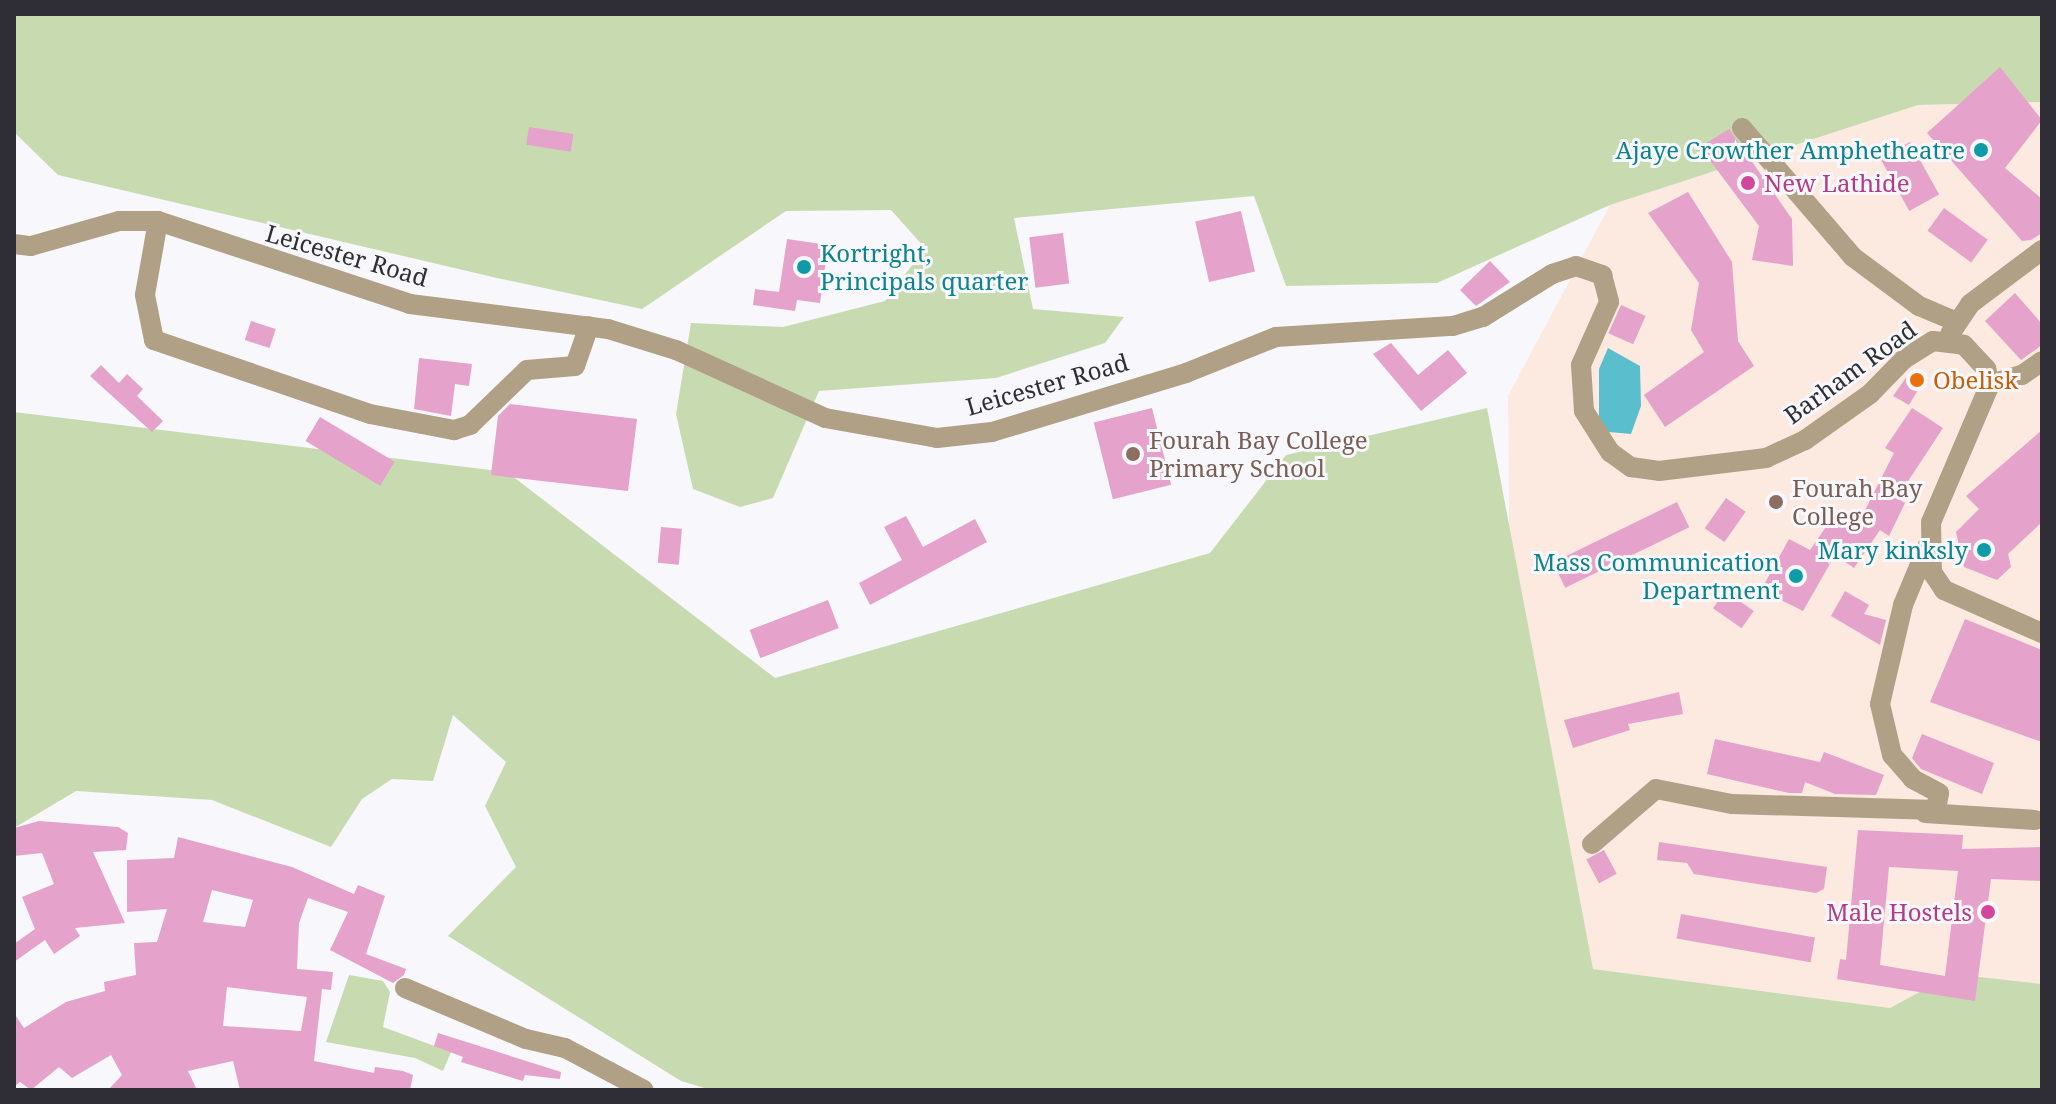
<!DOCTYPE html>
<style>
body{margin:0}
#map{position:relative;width:2056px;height:1104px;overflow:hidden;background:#f8f7fb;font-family:"Noto Serif",serif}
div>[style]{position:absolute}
.education>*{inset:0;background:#fce9e0}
.green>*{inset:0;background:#c8dbb0}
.water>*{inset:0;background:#5bbecd}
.building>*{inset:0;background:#e5a2cb;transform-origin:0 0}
.minor>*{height:20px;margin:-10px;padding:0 10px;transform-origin:10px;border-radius:10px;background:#b0a085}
.dots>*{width:22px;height:22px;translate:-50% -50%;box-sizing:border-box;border:4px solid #f8f7fb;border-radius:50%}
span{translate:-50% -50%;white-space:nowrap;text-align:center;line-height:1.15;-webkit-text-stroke:6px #f8f7fb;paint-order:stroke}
.culture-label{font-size:24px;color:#0d838f}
.right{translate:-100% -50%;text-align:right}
.left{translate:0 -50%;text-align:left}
.hotel-label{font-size:24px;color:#b23c85}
.street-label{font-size:24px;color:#2f2e36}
.food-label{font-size:24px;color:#c56008}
.education-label{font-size:24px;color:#785e54}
.frame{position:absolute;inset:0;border:16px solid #2f2e36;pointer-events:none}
</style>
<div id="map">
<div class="education">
<i style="clip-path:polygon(2042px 102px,2042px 984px,1953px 974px,1890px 1008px,1592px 969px,1510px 607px,1508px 396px,1610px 205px,1918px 105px)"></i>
</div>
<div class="green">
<i style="clip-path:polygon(14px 14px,2042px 14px,2042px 102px,1918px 105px,1610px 205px,1437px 283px,1286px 286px,1254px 196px,1014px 218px,1033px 309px,1124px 317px,1105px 343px,996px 378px,819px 391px,773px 498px,740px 507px,693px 489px,676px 414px,691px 323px,783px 327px,885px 301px,925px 248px,891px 210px,786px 211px,642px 309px,497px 278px,58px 175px,14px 132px)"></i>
<i style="clip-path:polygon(1487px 408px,1593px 969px,1890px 1008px,1953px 974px,2042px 984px,2042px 1090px,711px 1090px,681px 1081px,448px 936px,516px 867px,485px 806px,506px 762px,453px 715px,433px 781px,392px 779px,362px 799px,331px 847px,212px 800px,76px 791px,14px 828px,14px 412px,507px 472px,775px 678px,1210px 553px,1286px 455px)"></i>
<i style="clip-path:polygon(349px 975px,383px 981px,390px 992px,383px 1027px,451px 1052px,443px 1071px,415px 1058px,326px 1042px)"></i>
</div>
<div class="water">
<i style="clip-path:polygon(1608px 348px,1640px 366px,1641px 406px,1631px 434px,1609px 432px,1599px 419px,1599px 369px)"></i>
</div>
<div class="building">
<i style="clip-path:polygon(2000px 67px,2042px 120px,2005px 168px,2042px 199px,2042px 233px,2031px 240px,2022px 241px,1927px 133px)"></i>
<i style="left:529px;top:127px;width:45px;height:18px;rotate:9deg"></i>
<i style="clip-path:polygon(1729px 129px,1792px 219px,1793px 266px,1752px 260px,1759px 226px,1700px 147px)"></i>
<i style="left:1910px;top:142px;width:60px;height:34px;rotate:61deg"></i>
<i style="clip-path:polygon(1688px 192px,1732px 262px,1738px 341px,1754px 366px,1665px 427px,1644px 395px,1704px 352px,1691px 330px,1699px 283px,1648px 213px)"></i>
<i style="left:1944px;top:208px;width:54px;height:28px;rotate:36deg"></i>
<i style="left:1241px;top:211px;width:62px;height:47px;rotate:77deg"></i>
<i style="left:1063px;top:233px;width:51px;height:34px;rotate:83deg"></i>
<i style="clip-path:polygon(787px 239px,828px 245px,820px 303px,797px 300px,795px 311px,753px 305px,755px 289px,779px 292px)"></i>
<i style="clip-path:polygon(1490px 261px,1510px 282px,1476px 306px,1460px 290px)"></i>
<i style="clip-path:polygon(2015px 293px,2042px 324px,2042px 345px,2021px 360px,1985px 321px)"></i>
<i style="left:1621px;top:305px;width:27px;height:31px;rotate:24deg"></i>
<i style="left:251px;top:321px;width:26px;height:20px;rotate:18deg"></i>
<i style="clip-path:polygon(1391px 343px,1418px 375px,1448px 350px,1467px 373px,1421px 411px,1373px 354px)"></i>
<i style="clip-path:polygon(419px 358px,472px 364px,469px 386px,455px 384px,451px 416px,414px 409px)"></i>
<i style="clip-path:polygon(101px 365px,119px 383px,127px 374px,143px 389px,137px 396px,163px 421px,152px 432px,90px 376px)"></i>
<i style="clip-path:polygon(1910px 372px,1924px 380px,1909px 405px,1893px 396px)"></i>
<i style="clip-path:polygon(510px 404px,637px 419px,628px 491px,491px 475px,498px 416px)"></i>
<i style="left:1152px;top:408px;width:79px;height:60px;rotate:76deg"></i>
<i style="clip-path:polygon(1912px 408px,1943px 428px,1897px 498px,1905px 503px,1889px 536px,1880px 530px,1854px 568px,1835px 555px,1803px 611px,1761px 590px,1789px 539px,1810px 550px,1835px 514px,1856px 528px,1894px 453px,1885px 448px)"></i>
<i style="left:320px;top:417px;width:87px;height:28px;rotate:31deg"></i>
<i style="clip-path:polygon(2042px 430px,2042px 522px,2008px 554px,2011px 567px,1997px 580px,1964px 567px,1956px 532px,1979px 509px,1966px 496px)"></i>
<i style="left:1726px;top:498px;width:24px;height:37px;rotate:35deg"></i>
<i style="left:1677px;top:502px;width:28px;height:138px;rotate:64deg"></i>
<i style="clip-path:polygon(906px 516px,923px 547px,975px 519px,987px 542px,870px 605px,859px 583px,902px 560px,884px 527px)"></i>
<i style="left:661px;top:527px;width:21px;height:36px;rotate:5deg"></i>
<i style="left:1725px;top:591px;width:35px;height:21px;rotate:35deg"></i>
<i style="clip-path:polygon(1845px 591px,1869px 605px,1864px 614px,1886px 620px,1880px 645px,1831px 616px)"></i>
<i style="left:828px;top:600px;width:30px;height:84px;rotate:69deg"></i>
<i style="clip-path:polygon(1965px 619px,2042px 650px,2042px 742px,1930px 702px)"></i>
<i style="clip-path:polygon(1679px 692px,1683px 714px,1628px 724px,1630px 730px,1573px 748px,1564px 720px)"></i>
<i style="clip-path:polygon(1922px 734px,1994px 763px,1982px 794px,1921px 769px,1912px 758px)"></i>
<i style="clip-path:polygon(1715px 739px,1820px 762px,1824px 752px,1884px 775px,1876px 795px,1835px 794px,1805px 782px,1802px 793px,1789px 793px,1707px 774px)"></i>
<i style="clip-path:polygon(39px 821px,118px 827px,128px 833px,126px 850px,93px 852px,125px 923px,75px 928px,80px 936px,54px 954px,45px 940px,14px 962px,14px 944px,35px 929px,22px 897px,54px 884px,42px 853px,14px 856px,14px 828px)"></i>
<i style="clip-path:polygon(evenodd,1858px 830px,1963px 835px,1962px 849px,2042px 847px,2042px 881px,1991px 879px,1975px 1001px,1837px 979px,1840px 959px,1846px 960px,1858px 830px,1889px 867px,1958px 871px,1945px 976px,1880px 965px,1889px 867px)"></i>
<i style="clip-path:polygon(evenodd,178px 837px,292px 867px,354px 894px,358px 885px,385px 896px,366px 954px,406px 969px,404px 975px,393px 983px,330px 950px,348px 912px,308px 898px,299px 923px,297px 969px,333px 972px,331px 990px,322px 989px,314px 1061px,374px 1073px,375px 1067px,403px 1071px,413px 1075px,410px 1090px,240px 1090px,233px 1061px,188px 1071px,197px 1090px,108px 1090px,122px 1075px,111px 1055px,72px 1078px,59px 1067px,31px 1090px,20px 1082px,14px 1087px,14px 1013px,24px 1028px,66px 1002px,105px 991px,104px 982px,136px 975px,134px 943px,157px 942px,167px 909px,127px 912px,127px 860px,174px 858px,178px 837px,212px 890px,253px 900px,245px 927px,203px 922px,212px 890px,178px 837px,227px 987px,307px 997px,301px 1031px,223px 1026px,227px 987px)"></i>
<i style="clip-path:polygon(1659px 842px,1827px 867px,1824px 889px,1816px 893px,1694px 874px,1687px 863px,1657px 860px)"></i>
<i style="left:1604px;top:850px;width:27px;height:20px;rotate:62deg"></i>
<i style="left:1681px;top:914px;width:136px;height:25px;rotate:10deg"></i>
<i style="clip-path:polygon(438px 1033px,561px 1072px,560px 1079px,525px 1075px,523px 1081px,461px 1062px,463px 1057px,434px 1046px)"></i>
</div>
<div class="minor">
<i style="left:1742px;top:128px;width:170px;rotate:49.3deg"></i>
<i style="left:1853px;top:257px;width:82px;rotate:36.6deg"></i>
<i style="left:1919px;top:306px;width:41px;rotate:22.8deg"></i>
<i style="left:158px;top:221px;width:75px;rotate:100deg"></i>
<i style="left:145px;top:295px;width:46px;rotate:78.7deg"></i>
<i style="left:154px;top:340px;width:228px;rotate:18.9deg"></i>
<i style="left:370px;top:414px;width:86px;rotate:10.8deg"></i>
<i style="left:454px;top:430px;width:17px;rotate:-17deg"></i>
<i style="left:470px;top:425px;width:79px;rotate:-44deg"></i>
<i style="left:527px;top:370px;width:48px;rotate:-4.8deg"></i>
<i style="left:575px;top:366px;width:42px;rotate:-70.7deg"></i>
<i style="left:14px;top:244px;width:17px;rotate:7deg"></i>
<i style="left:31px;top:246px;width:91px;rotate:-15.9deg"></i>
<i style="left:119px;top:221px;width:39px"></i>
<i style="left:158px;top:221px;width:265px;rotate:18.2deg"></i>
<i style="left:410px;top:304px;width:200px;rotate:7.2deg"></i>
<i style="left:608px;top:329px;width:71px;rotate:17.2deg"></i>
<i style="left:676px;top:350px;width:164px;rotate:24.5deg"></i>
<i style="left:825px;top:418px;width:114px;rotate:10.1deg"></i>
<i style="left:937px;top:438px;width:55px;rotate:-6.2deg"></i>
<i style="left:992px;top:432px;width:203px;rotate:-16.9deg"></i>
<i style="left:1186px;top:373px;width:97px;rotate:-21.8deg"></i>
<i style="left:1276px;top:337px;width:177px;rotate:-3.6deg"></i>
<i style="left:1453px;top:326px;width:31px;rotate:-17deg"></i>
<i style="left:1483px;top:317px;width:81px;rotate:-31.9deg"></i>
<i style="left:1552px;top:274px;width:25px;rotate:-18deg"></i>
<i style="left:1576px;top:266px;width:28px;rotate:19deg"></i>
<i style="left:1602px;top:275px;width:28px;rotate:75deg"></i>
<i style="left:1609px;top:302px;width:69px;rotate:114deg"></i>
<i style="left:1581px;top:365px;width:46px;rotate:86.3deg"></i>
<i style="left:1584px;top:411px;width:49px;rotate:57.6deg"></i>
<i style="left:1610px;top:452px;width:26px;rotate:36deg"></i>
<i style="left:1631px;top:467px;width:28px;rotate:8deg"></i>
<i style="left:1659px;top:471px;width:108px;rotate:-6.9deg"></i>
<i style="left:1766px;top:458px;width:43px;rotate:-24.8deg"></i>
<i style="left:1805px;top:440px;width:80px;rotate:-35.3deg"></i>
<i style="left:1870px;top:394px;width:49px;rotate:-45.8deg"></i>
<i style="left:1904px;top:359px;width:34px;rotate:-32deg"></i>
<i style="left:1933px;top:341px;width:31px;rotate:7deg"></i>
<i style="left:1964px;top:345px;width:33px;rotate:47deg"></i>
<i style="left:1986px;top:369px;width:16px;rotate:75deg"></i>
<i style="left:1990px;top:384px;width:150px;rotate:113.1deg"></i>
<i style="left:1931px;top:522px;width:50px;rotate:88.9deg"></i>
<i style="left:1932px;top:572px;width:22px;rotate:56deg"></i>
<i style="left:1944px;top:590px;width:107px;rotate:23.7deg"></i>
<i style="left:1950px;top:334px;width:36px;rotate:-56deg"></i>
<i style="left:1970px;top:304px;width:90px;rotate:-36.9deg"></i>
<i style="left:1990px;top:384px;width:33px;rotate:-16deg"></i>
<i style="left:2022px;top:375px;width:24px;rotate:-35deg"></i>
<i style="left:1925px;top:813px;width:110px;rotate:3.6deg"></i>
<i style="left:1592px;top:844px;width:84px;rotate:-40.7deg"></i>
<i style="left:1656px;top:789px;width:77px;rotate:11.2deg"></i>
<i style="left:1732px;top:804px;width:204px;rotate:1.7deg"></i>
<i style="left:1936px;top:810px;width:17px;rotate:-80deg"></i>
<i style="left:1939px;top:793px;width:30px;rotate:-152deg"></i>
<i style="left:1913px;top:779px;width:32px;rotate:-131deg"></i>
<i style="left:1892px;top:755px;width:52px;rotate:-103.2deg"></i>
<i style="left:1880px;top:704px;width:102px;rotate:-76.9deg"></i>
<i style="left:1903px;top:605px;width:65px;rotate:-67.4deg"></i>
<i style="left:405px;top:988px;width:131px;rotate:22.9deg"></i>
<i style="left:526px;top:1039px;width:40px;rotate:13deg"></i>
<i style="left:565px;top:1048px;width:89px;rotate:28deg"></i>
</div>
<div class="dots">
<i style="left:1981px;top:150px;background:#0f9aa8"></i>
<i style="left:1748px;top:183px;background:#d1479c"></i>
<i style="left:804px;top:267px;background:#0f9aa8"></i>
<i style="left:1917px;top:380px;background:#e8710a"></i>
<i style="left:1133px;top:454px;background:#8d6e63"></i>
<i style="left:1776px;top:502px;background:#8d6e63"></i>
<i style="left:1984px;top:550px;background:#0f9aa8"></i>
<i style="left:1796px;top:576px;background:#0f9aa8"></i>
<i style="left:1988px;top:912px;background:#d1479c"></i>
</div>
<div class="culture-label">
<span class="right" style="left:1965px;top:150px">Ajaye Crowther Amphetheatre</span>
<span class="left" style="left:820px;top:267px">Kortright,<br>Principals quarter</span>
<span class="right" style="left:1968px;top:550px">Mary kinksly</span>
<span class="right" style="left:1780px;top:576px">Mass Communication<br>Department</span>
</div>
<div class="hotel-label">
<span class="left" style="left:1764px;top:183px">New Lathide</span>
<span class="right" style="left:1972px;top:912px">Male Hostels</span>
</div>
<div class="street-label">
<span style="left:347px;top:255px;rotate:16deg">Leicester Road</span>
<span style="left:1850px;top:372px;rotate:-36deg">Barham Road</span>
<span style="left:1047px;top:384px;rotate:-16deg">Leicester Road</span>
</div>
<div class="food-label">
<span class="left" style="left:1933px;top:380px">Obelisk</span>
</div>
<div class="education-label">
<span class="left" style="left:1149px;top:454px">Fourah Bay College<br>Primary School</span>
<span class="left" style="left:1792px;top:502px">Fourah Bay<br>College</span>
</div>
<div class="frame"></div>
</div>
